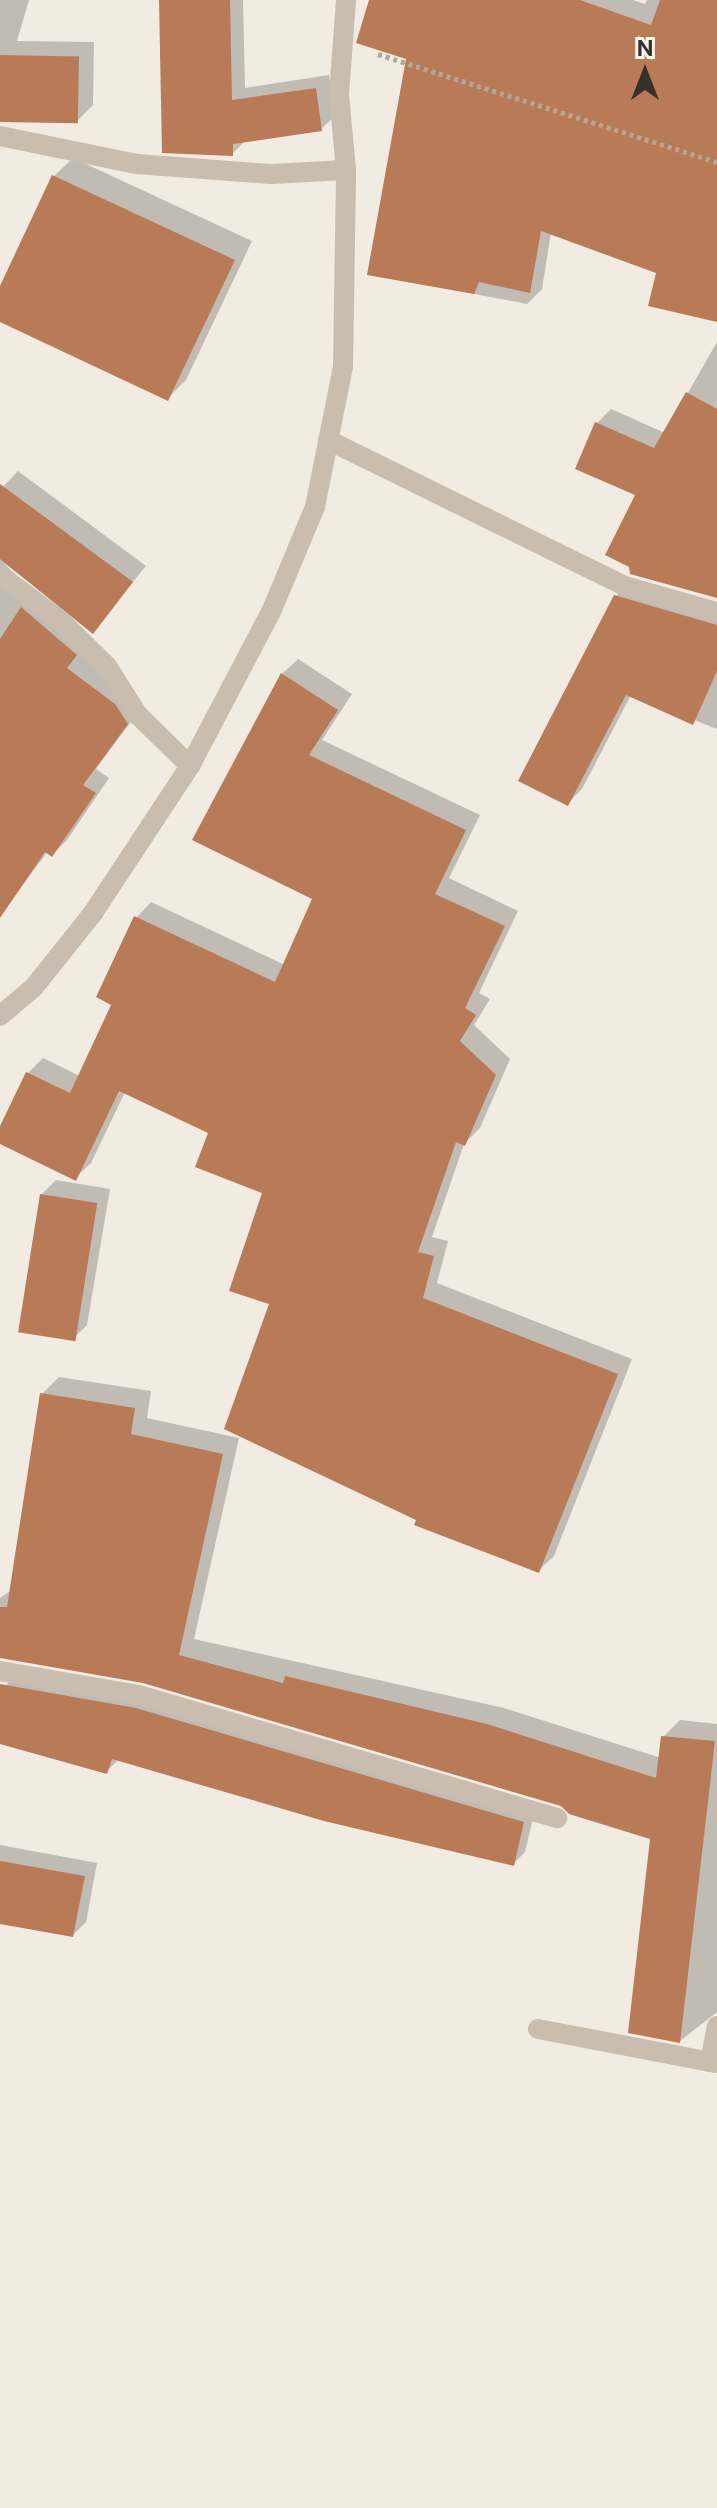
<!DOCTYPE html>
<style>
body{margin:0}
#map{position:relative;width:717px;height:2508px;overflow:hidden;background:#f1ebe1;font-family:"Public Sans",sans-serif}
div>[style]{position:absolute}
.shadow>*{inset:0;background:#0003}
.building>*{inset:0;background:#b97a57;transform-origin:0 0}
.path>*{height:5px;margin-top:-2.5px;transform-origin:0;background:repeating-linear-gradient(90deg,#b4a798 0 4px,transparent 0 8px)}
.minor>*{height:20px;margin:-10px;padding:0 10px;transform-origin:10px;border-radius:10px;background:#c8bdae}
span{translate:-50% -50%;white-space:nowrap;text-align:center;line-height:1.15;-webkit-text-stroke:8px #f9f5ed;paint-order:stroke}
.north{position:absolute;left:605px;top:32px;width:80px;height:80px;-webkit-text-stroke:6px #f9f5ed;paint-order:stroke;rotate:0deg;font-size:22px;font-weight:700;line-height:32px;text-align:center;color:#37312b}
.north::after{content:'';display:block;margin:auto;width:28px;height:36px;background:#37312b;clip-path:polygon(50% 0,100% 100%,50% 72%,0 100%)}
</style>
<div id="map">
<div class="shadow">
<i style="clip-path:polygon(0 0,29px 0,17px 41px,94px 42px,93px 105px,78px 120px,0 120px)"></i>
<i style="clip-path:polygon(161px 0,243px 0,245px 88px,329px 75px,335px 116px,321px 129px,246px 140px,232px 154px)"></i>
<i style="clip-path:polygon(372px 0,633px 0,645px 4px,647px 0,717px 0,717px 319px,659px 272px,551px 233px,542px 289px,527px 304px,370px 274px,409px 58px)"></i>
<i style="clip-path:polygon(73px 158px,252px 241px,186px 380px,167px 399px,0 320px,0 291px,54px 176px)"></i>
<i style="clip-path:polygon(717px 342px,717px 597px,638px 494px,577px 467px,597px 423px,611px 409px,665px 433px)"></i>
<i style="clip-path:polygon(18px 471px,146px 566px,93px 631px,3px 562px,142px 707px,96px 769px,109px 778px,67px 840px,52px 855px,48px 851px,0 916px,0 490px)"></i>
<i style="clip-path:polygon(630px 582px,717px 608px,717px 729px,631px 695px,582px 789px,568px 803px,616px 596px)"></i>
<i style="clip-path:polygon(298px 659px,352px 694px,322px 740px,480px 815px,449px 878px,518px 911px,479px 993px,490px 999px,474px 1025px,510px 1059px,480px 1128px,464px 1144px,432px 1237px,448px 1241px,437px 1283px,632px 1359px,554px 1556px,538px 1571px,418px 1519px,272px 1303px,264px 1192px,210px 1132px,125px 1092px,91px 1163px,75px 1178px,0 1142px,0 1131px,28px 1073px,43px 1058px,80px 1076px,114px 1004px,136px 918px,151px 902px,285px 965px,314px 898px,195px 839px,282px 674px)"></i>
<i style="clip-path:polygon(56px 1180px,110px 1189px,87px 1325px,72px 1340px,42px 1194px)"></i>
<i style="clip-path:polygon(59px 1377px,151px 1391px,147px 1418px,239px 1438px,194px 1639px,504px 1708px,661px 1758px,663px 1737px,680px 1720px,717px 1724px,717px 2012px,680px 2041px,652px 1838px,562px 1804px,143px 1681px,0 1657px,0 1598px,12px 1590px,42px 1394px)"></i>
<i style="clip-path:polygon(15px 1673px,149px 1696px,535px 1810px,525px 1852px,513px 1864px,119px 1759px,107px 1771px,0 1742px,0 1695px)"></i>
<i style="clip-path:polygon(0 1845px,97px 1863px,86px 1922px,73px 1935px,0 1921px)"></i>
</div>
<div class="building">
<i style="clip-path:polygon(159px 0,230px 0,232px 100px,316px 88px,322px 131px,233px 144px,233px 156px,162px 153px)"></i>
<i style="clip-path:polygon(369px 0,580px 0,651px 25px,660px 0,717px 0,717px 322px,648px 306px,656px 273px,541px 231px,530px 293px,479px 282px,474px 294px,367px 275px,406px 59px,356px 43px)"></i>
<i style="left:0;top:55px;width:79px;height:67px;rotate:1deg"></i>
<i style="clip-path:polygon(52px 175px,235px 260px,168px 401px,0 322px,0 286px)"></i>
<i style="clip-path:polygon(686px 392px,717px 409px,717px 598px,630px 574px,629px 567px,605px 555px,635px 495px,575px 469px,595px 422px,654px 448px)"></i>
<i style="clip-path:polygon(0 484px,133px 582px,93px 634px,0 559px)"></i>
<i style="clip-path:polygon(614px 595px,717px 625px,717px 671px,693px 725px,626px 695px,568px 806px,518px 781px)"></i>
<i style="clip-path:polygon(21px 607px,77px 655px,67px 668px,115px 704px,128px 724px,83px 785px,96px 793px,52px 857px,45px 852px,0 918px,0 639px)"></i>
<i style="clip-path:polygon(281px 673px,338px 710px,309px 755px,466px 830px,435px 894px,505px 926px,465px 1008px,476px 1015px,460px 1041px,496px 1075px,465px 1146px,456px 1142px,418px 1252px,434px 1256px,423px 1298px,618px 1374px,539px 1573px,414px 1525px,416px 1520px,224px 1429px,269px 1304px,229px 1291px,262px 1193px,195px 1167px,208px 1133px,119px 1091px,76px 1181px,0 1144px,0 1126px,26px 1072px,70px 1093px,111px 1005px,96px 997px,134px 916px,275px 982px,312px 899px,192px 840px)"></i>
<i style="left:40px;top:1194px;width:58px;height:140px;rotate:9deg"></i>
<i style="clip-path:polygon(40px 1393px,135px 1408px,131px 1434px,223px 1454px,179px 1655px,283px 1683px,285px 1676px,487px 1724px,656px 1778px,661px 1736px,715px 1741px,680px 2043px,628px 2033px,650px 1839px,569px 1814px,561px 1806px,143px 1683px,0 1658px,0 1607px,7px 1607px)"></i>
<i style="clip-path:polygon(0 1684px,136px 1708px,524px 1822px,514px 1866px,324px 1821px,112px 1759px,107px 1774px,0 1744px)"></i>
<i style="clip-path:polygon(0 1861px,85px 1876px,73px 1937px,0 1924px)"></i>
</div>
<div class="path">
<i style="left:378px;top:54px;width:356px;rotate:17.7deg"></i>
</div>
<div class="minor">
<i style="left:0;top:136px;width:140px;rotate:11.6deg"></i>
<i style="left:137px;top:164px;width:134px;rotate:4.3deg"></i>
<i style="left:271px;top:174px;width:75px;rotate:-3.1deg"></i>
<i style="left:328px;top:440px;width:331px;rotate:26.2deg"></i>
<i style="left:625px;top:586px;width:96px;rotate:15.8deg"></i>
<i style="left:0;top:575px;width:76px;rotate:37deg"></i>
<i style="left:61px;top:621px;width:64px;rotate:44.4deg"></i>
<i style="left:107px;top:666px;width:58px;rotate:57.7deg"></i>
<i style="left:138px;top:715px;width:73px;rotate:44.4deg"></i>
<i style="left:0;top:1016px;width:45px;rotate:-40.5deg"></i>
<i style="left:34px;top:987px;width:95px;rotate:-51.4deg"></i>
<i style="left:93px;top:913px;width:176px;rotate:-56.6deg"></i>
<i style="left:190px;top:766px;width:174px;rotate:-62.3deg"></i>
<i style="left:271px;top:612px;width:114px;rotate:-67.3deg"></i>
<i style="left:315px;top:507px;width:143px;rotate:-78.7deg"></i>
<i style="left:343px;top:367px;width:197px;rotate:-89.1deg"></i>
<i style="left:346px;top:170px;width:76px;rotate:-95.3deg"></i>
<i style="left:339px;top:94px;width:94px;rotate:-85.7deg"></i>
<i style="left:0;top:1671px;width:141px;rotate:9.8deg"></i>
<i style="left:139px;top:1695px;width:436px;rotate:16.4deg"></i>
<i style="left:538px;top:2029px;width:182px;rotate:10.8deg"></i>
<i style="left:710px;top:2062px;width:37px;rotate:-79deg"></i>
</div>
<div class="north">N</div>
</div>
